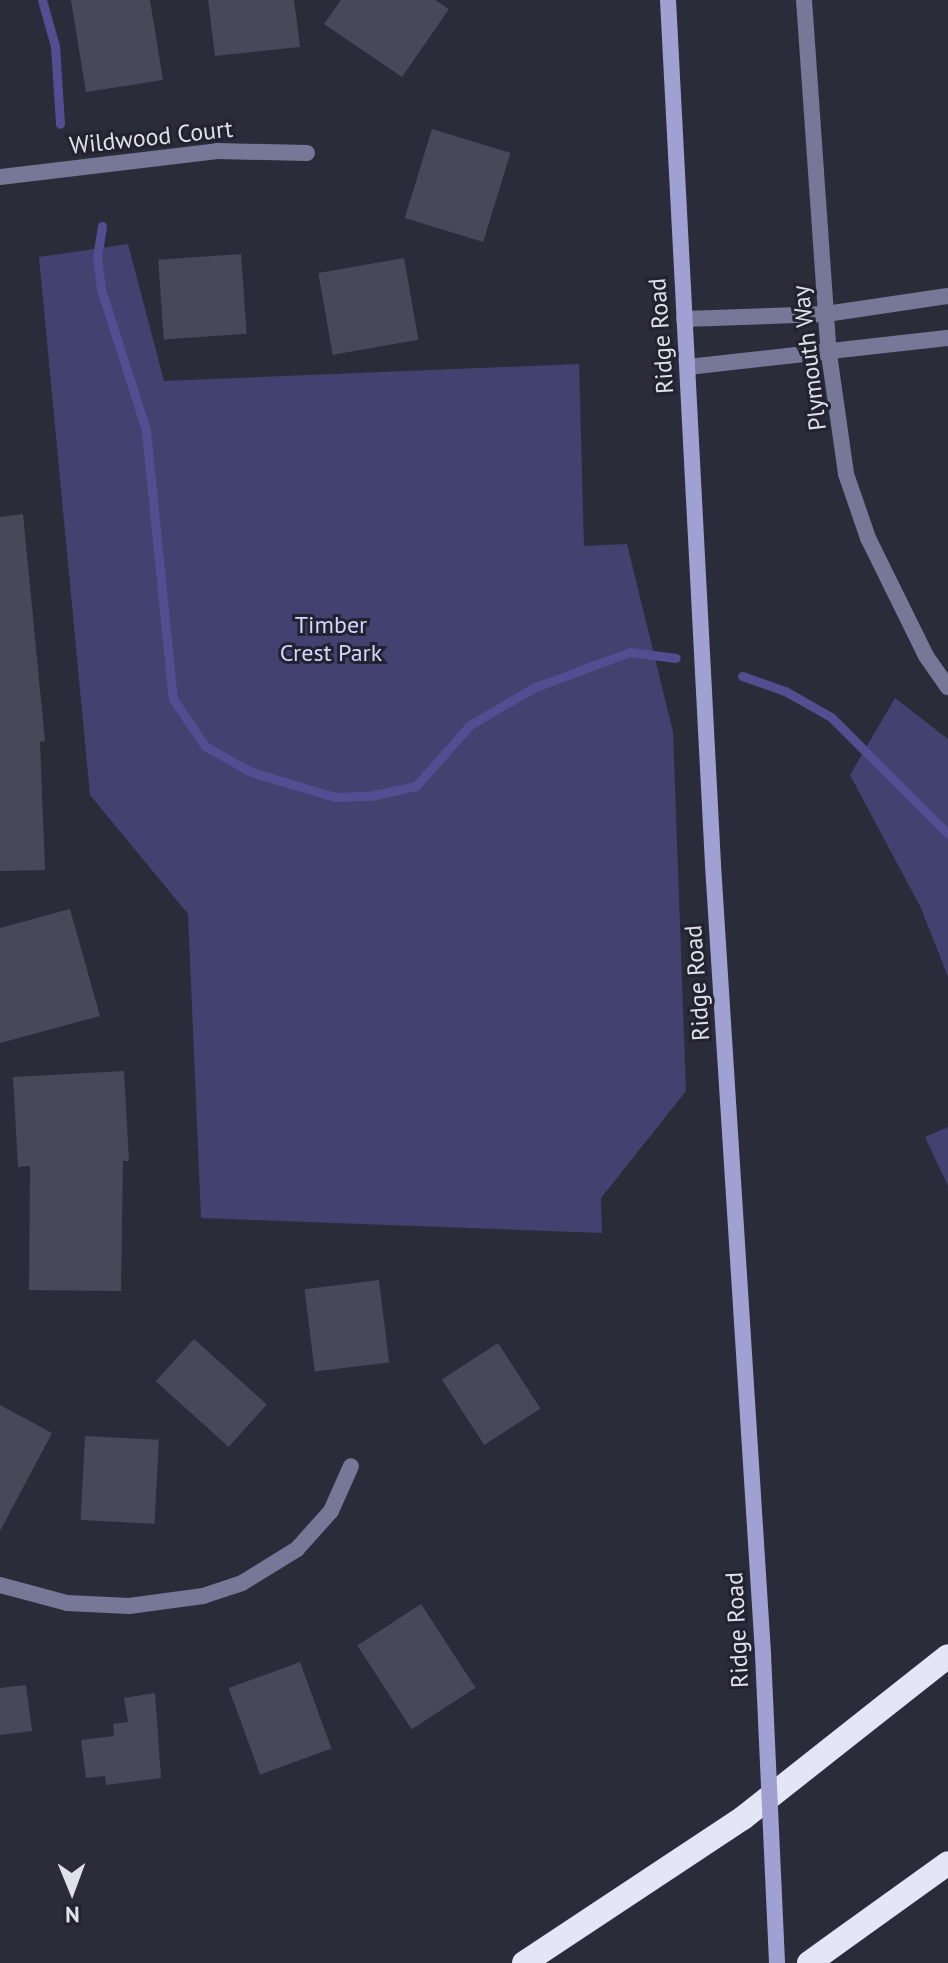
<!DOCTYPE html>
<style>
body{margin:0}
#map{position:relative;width:948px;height:1963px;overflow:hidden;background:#2b2c3a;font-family:"PT Sans",sans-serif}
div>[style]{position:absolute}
.green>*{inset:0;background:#434170}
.stream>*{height:9px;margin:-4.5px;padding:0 4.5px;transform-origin:4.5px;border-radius:4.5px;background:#524e91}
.building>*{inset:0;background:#484958;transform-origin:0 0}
.street>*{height:16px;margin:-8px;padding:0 8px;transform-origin:8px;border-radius:8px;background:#777797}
.secondary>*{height:16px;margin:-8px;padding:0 8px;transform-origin:8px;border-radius:8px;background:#a0a1d3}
.highway>*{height:24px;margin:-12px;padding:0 12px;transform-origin:12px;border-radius:12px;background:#e5e6f5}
.secondary-bridge>*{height:16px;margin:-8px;padding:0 8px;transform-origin:8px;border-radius:8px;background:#a0a1d3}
span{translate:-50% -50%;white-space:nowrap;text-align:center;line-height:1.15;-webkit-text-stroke:6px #222230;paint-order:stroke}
.street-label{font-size:24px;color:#e0e1ea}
.park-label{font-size:24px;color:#d4d5fd}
.north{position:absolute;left:32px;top:1851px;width:80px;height:80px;-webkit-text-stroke:6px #222230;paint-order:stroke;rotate:179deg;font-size:22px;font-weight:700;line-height:32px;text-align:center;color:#e0e1ea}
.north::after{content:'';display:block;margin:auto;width:28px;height:36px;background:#e0e1ea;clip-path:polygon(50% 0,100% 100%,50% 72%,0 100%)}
</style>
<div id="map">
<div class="green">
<i style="clip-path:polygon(128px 244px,164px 381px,579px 364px,584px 546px,627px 544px,673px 732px,686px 1091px,601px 1198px,602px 1233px,201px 1218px,188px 914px,90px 795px,39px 257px)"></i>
<i style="clip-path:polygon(895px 698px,948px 739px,948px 977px,921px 908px,850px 775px)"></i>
<i style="clip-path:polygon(948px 1127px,948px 1186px,925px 1137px)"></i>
</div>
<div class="stream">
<i style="left:42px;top:0;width:48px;rotate:74.2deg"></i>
<i style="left:55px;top:46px;width:78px;rotate:86.3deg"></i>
<i style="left:102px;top:226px;width:30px;rotate:99deg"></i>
<i style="left:97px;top:256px;width:33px;rotate:83deg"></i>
<i style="left:101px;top:289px;width:148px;rotate:72.3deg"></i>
<i style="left:146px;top:430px;width:270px;rotate:84.3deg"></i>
<i style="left:173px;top:699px;width:57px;rotate:55.8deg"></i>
<i style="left:205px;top:746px;width:53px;rotate:29.5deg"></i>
<i style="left:251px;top:772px;width:88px;rotate:16.6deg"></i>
<i style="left:335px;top:797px;width:35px;rotate:-2deg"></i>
<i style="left:370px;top:796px;width:47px;rotate:-12.3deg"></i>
<i style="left:416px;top:786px;width:81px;rotate:-48.5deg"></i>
<i style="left:470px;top:725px;width:73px;rotate:-30.4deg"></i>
<i style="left:533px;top:688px;width:103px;rotate:-20.4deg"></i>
<i style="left:630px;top:652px;width:46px;rotate:7.4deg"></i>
<i style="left:742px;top:676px;width:46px;rotate:19.2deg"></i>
<i style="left:785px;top:691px;width:53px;rotate:29.5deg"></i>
<i style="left:831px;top:717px;width:165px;rotate:45deg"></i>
</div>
<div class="building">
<i style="clip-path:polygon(71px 0,150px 0,163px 80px,86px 92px)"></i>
<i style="clip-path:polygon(208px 0,294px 0,300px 47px,215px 56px)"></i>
<i style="clip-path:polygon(341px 0,435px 0,449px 9px,402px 77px,324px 24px)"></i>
<i style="left:432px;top:129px;width:82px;height:93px;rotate:17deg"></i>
<i style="left:241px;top:254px;width:80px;height:83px;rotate:86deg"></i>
<i style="left:404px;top:258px;width:83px;height:87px;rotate:80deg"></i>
<i style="clip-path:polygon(23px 514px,45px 741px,40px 742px,45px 870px,0 871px,0 517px)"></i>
<i style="clip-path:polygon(70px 909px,100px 1016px,0 1043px,0 928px)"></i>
<i style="clip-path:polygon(124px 1071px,129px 1161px,123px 1161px,121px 1291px,29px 1290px,30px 1166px,18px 1167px,13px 1077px)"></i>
<i style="left:379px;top:1280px;width:83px;height:75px;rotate:83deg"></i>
<i style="left:194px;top:1339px;width:98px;height:57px;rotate:42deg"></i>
<i style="left:498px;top:1343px;width:78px;height:67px;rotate:57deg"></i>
<i style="clip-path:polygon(0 1405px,52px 1433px,0 1531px)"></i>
<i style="left:85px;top:1436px;width:74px;height:84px;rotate:3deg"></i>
<i style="left:421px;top:1604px;width:100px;height:76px;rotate:57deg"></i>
<i style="left:300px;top:1662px;width:92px;height:76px;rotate:70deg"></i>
<i style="clip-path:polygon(26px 1685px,32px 1731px,0 1735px,0 1688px)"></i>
<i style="clip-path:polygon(155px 1693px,161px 1778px,106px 1785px,105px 1776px,86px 1778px,81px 1740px,114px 1736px,113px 1724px,128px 1722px,124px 1698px)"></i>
</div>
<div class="street">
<i style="left:804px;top:0;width:355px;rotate:86deg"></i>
<i style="left:829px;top:354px;width:121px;rotate:81.9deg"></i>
<i style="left:846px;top:474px;width:68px;rotate:71deg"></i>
<i style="left:868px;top:538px;width:131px;rotate:63.8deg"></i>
<i style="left:926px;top:656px;width:38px;rotate:55deg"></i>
<i style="left:0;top:177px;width:219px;rotate:-6.8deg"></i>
<i style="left:217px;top:151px;width:90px;rotate:1.3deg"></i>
<i style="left:684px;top:319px;width:142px;rotate:-2deg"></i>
<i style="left:826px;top:314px;width:123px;rotate:-8.4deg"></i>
<i style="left:688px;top:367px;width:262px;rotate:-6.4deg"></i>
<i style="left:0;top:1585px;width:69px;rotate:15deg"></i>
<i style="left:67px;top:1603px;width:62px;rotate:2.8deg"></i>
<i style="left:129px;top:1606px;width:75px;rotate:-7.7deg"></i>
<i style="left:203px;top:1596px;width:41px;rotate:-18.4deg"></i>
<i style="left:242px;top:1583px;width:65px;rotate:-31.7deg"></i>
<i style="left:297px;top:1549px;width:51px;rotate:-48.2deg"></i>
<i style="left:331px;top:1511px;width:49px;rotate:-66deg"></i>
</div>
<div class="secondary">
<i style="left:668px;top:0;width:866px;rotate:87.02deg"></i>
<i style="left:713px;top:865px;width:791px;rotate:86.37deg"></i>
</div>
<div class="highway">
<i style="left:524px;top:1963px;width:263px;rotate:-33.5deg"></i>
<i style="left:743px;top:1818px;width:261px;rotate:-38.3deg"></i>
<i style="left:809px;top:1963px;width:171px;rotate:-35.7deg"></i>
</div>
<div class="secondary-bridge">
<i style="left:763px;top:1654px;width:309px;rotate:87.4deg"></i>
</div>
<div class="street-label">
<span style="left:151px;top:137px;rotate:-6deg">Wildwood Court</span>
<span style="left:661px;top:336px;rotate:-94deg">Ridge Road</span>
<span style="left:809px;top:358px;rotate:-97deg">Plymouth Way</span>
<span style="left:697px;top:983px;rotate:-94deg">Ridge Road</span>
<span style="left:737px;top:1630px;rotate:-93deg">Ridge Road</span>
</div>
<div class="park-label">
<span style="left:331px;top:639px">Timber<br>Crest Park</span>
</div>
<div class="north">N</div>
</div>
